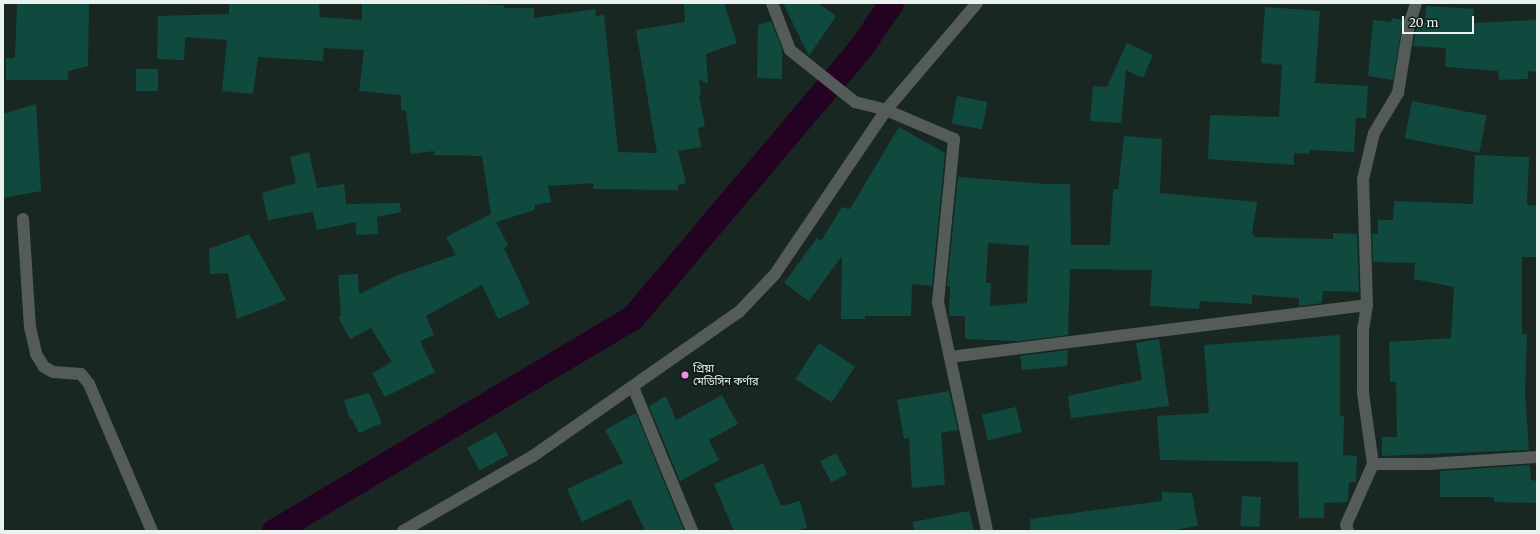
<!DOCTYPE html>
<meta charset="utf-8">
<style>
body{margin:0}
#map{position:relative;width:1540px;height:534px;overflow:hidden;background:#192723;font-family:Merriweather,"Noto Sans Bengali",serif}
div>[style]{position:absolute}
.canal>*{height:25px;margin:-12.5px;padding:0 12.5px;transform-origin:12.5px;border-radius:12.5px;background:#240222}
.building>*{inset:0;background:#104a3f;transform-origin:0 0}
.street>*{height:12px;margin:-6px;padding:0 6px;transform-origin:6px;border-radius:6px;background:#545b59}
.dots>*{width:11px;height:11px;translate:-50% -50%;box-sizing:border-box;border:2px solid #101d1a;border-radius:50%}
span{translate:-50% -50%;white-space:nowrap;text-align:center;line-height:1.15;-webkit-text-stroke:3.5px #101d1a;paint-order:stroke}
.poi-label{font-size:11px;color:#e9f2ef}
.left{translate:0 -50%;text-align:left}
.frame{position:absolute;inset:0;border:4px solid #e9f2ef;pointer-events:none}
.scale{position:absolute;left:1402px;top:16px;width:72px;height:18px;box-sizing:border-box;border:2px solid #e9f2ef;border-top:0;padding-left:5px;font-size:12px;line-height:14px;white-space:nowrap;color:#e9f2ef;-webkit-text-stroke:3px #101d1a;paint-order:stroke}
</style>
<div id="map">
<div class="canal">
<i style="left:274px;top:531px;width:417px;rotate:-30.8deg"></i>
<i style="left:632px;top:318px;width:355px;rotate:-49.8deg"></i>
<i style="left:861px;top:47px;width:53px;rotate:-55.7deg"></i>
</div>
<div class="building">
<i style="clip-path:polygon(17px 3px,89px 3px,88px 66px,68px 71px,68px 80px,6px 80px,6px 58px,15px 58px)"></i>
<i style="clip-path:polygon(229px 3px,319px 3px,320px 17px,362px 20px,362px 3px,504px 5px,504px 8px,534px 8px,534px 18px,595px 9px,596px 17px,604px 14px,618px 152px,657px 153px,636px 30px,685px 22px,684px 3px,724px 3px,737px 43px,706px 54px,708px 84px,699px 79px,701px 96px,699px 96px,705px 126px,698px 128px,701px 147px,678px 151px,686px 183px,678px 185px,678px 190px,593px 189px,593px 183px,548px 186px,551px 202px,535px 205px,535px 210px,496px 222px,508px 245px,504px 248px,530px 304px,498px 319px,482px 285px,426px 316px,434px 335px,420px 341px,435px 372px,385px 397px,372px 373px,392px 362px,371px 328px,350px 339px,338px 317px,341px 316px,338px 275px,358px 274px,359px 294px,398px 275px,456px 255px,446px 237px,491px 214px,482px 156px,434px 155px,434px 151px,411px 154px,406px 111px,401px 110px,401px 95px,359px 91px,364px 50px,324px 48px,323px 61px,258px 57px,253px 94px,222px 91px,227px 40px,185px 37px,184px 60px,157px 59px,158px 16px,229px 14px)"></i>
<i style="clip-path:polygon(783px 3px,818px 3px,836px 16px,809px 56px)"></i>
<i style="clip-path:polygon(1426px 6px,1474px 9px,1473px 23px,1537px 20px,1537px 72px,1528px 71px,1528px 79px,1499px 80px,1498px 71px,1445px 67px,1446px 48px,1413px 46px,1418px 21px,1425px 22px)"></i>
<i style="clip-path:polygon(1265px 7px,1320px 11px,1315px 83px,1368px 86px,1366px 118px,1356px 118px,1354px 152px,1309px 150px,1309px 154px,1294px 153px,1294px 165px,1208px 159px,1210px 115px,1279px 117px,1282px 65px,1261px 63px)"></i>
<i style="clip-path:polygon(1392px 18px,1403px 20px,1393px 80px,1368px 76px,1373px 20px,1391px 22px)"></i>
<i style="clip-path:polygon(771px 21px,782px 49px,782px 79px,757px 78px,758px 25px)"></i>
<i style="clip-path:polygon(1127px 43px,1153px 55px,1143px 78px,1126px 70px,1121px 123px,1090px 121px,1093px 86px,1107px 87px)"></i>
<i style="left:136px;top:69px;width:22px;height:22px"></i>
<i style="left:957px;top:96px;width:31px;height:28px;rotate:11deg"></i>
<i style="left:1412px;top:101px;width:76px;height:38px;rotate:11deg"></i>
<i style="clip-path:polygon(36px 104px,41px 191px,3px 198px,3px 114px)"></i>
<i style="clip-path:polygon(899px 127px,945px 153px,932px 286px,912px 284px,911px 316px,865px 316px,865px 319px,841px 319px,842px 256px,809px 301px,784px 283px,817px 238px,821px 241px,842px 207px,850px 209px)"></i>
<i style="clip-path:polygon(evenodd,1124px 136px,1162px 139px,1160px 193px,1257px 202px,1252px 234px,1255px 237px,1333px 239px,1333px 233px,1357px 234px,1359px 292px,1323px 291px,1322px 303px,1299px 306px,1299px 298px,1252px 295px,1252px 304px,1200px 301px,1199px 309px,1150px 306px,1152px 270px,1070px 269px,1068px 335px,1019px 341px,965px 339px,965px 316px,949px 316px,950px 287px,947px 286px,958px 177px,1047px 184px,1070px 184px,1071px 245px,1110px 245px,1113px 189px,1118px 189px,1124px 136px,988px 243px,1029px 246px,1027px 303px,990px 306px,991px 283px,986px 283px,988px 243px)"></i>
<i style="clip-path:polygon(309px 152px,317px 188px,344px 184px,346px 204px,400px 203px,401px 212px,377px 217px,378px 234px,356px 235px,356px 222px,317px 230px,313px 212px,268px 220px,262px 193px,296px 183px,290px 157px)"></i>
<i style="clip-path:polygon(1475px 155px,1529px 157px,1527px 205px,1537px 206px,1537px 257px,1522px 257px,1522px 334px,1527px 334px,1525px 393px,1529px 450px,1382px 456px,1382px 437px,1397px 437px,1396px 382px,1390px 382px,1389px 342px,1451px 338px,1454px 287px,1414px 279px,1415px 263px,1373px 262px,1372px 234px,1378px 234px,1378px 220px,1393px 220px,1394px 201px,1473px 204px)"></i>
<i style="clip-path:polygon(249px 234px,286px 300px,237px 319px,228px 273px,210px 274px,209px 249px)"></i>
<i style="clip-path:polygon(1340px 335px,1340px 416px,1344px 416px,1343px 455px,1357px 456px,1356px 482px,1349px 482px,1348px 502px,1324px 503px,1324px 518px,1299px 518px,1298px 462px,1160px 460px,1157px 416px,1209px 413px,1204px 345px)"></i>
<i style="clip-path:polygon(1159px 339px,1169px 406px,1071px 418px,1068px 396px,1142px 380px,1136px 343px)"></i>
<i style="left:819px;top:343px;width:43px;height:43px;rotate:33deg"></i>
<i style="clip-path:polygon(1068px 350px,1067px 366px,1022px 370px,1020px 356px)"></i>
<i style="clip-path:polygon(949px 391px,958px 430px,941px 433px,945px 485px,912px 488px,909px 438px,904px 439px,897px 400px)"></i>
<i style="clip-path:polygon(369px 393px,382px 423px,359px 433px,352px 419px,350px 420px,344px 400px)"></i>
<i style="clip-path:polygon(722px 395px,738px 424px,709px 440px,719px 460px,680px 481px,649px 406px,666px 396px,676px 420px)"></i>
<i style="left:1016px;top:407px;width:26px;height:35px;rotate:77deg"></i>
<i style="clip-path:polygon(636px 413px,684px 531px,645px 531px,630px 499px,582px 522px,567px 489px,623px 463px,605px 430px)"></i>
<i style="left:496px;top:432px;width:26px;height:33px;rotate:61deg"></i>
<i style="left:836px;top:453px;width:24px;height:18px;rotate:62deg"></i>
<i style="clip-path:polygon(763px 463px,781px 506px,800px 501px,807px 528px,794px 531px,734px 531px,714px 484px)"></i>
<i style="clip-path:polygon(1530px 465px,1531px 480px,1537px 481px,1537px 503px,1494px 502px,1494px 497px,1440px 497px,1440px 471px)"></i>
<i style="clip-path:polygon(1162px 492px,1192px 493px,1198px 526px,1167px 531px,1031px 531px,1030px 519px,1162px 501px)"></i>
<i style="left:1242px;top:496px;width:19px;height:30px;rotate:3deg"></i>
<i style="clip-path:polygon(969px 511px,974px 531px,914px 531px,913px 522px)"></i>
</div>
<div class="street">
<i style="left:772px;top:3px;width:50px;rotate:69deg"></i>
<i style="left:790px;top:50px;width:83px;rotate:38.7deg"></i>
<i style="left:855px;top:102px;width:32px;rotate:14deg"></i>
<i style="left:886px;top:110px;width:74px;rotate:23.1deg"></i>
<i style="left:954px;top:139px;width:164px;rotate:95.6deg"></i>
<i style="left:938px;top:302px;width:234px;rotate:77.9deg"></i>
<i style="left:23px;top:219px;width:108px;rotate:86.3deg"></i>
<i style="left:30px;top:327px;width:28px;rotate:77deg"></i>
<i style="left:36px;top:354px;width:15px;rotate:58deg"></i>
<i style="left:44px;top:367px;width:10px;rotate:29deg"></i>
<i style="left:53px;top:372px;width:28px;rotate:4deg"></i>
<i style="left:81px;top:374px;width:13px;rotate:51deg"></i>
<i style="left:89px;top:384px;width:160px;rotate:66.8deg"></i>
<i style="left:1367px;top:305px;width:126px;rotate:-91.8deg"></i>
<i style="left:1363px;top:179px;width:47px;rotate:-76.6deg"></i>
<i style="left:1374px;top:133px;width:47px;rotate:-59deg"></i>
<i style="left:1398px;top:93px;width:69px;rotate:-80.8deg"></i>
<i style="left:1409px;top:25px;width:23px;rotate:-72deg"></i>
<i style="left:950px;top:357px;width:420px;rotate:-7.1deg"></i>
<i style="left:1367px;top:305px;width:24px;rotate:99deg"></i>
<i style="left:1363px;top:329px;width:64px;rotate:90deg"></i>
<i style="left:1363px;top:393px;width:72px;rotate:82deg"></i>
<i style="left:1373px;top:464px;width:55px"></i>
<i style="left:1428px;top:464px;width:109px;rotate:-3.7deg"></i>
<i style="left:633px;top:387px;width:156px;rotate:67.7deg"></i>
<i style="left:403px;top:531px;width:150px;rotate:-30deg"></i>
<i style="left:533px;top:456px;width:251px;rotate:-35deg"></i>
<i style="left:739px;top:312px;width:52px;rotate:-46.5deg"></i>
<i style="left:775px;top:274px;width:198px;rotate:-55.9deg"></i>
<i style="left:886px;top:110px;width:140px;rotate:-49.6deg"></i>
<i style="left:1348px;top:531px;width:6px;rotate:-108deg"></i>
<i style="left:1346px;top:525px;width:67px;rotate:-66.1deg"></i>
</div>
<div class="dots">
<i style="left:685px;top:375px;background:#f689ee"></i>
</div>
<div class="poi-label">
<span class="left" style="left:693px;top:375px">প্রিয়া<br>মেডিসিন কর্ণার</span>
</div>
<div class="frame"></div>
<div class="scale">20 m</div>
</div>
